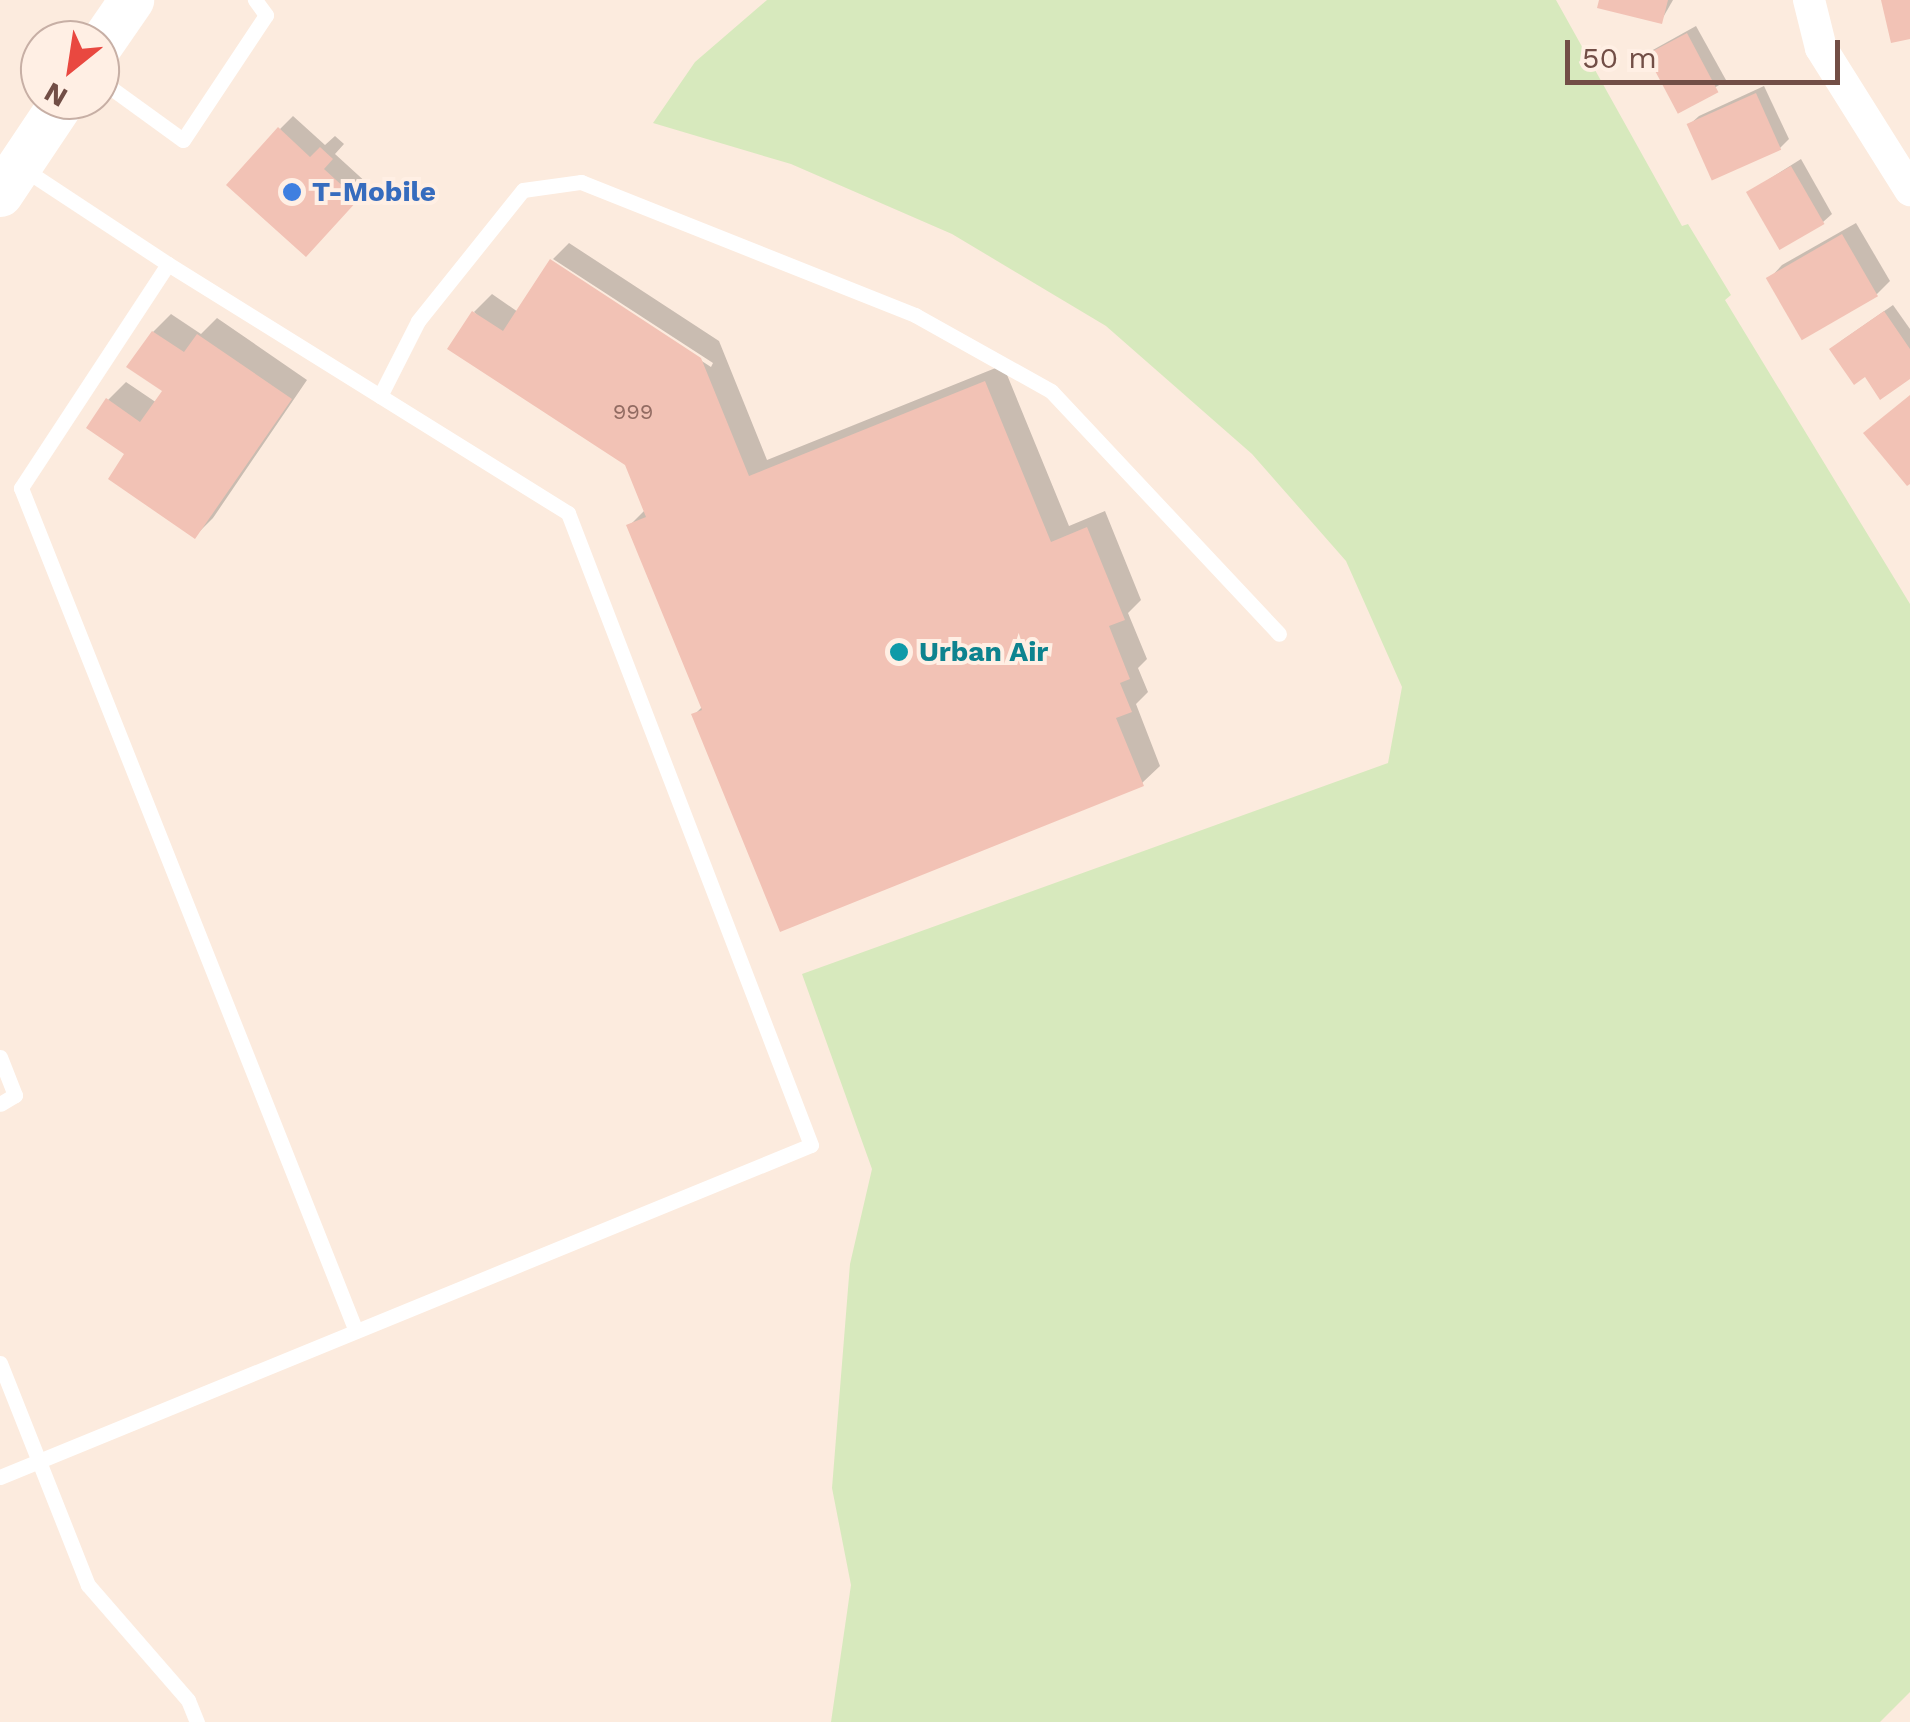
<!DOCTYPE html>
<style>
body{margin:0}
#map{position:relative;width:1910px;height:1722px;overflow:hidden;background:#fcebde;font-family:"Work Sans",sans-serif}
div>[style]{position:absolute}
.green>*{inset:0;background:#d7e9bd}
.shadow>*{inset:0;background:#0003;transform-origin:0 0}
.building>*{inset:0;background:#f2c2b5;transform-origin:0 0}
.lane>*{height:15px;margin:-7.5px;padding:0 7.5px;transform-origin:7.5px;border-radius:7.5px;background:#fff}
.street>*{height:32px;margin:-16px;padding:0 16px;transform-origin:16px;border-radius:16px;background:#fff}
.secondary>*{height:45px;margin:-22.5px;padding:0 22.5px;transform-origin:22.5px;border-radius:22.5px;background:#fff}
.dots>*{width:28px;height:28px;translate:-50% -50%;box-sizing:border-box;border:5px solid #ffefe4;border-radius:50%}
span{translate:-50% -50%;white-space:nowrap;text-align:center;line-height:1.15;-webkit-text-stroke:8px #ffefe4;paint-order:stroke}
.number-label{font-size:22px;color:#926b62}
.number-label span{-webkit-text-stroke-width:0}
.shop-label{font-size:28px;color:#366cbe;font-weight:700}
.left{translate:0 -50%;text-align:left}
.culture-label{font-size:28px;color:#0d838f;font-weight:700}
.north{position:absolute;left:20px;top:20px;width:100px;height:100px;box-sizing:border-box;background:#ffefe4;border:2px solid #c7afa5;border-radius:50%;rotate:210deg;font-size:28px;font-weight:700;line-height:40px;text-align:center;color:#724e46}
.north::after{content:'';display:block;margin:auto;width:35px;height:45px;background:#e94840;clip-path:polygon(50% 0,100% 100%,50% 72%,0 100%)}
.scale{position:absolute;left:1565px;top:40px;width:275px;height:45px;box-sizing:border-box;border:5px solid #724e46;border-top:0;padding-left:12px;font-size:30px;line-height:35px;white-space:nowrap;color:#724e46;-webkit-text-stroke:8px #ffefe4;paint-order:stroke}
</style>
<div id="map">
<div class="green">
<i style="clip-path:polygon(767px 0,1556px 0,1682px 226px,1688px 224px,1731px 295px,1725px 300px,1910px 604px,1910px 1692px,1880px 1722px,831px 1722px,851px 1585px,832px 1488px,850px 1264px,872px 1169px,802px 974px,1388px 763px,1402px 687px,1346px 561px,1252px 454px,1106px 326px,952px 234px,791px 164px,653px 123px,695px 62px)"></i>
</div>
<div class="shadow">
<i style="clip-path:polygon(1602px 0,1673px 0,1661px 21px)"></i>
<i style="left:1696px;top:26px;width:63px;height:54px;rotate:61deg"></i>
<i style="clip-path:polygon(1764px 86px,1789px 139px,1780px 148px,1690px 124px,1699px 116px)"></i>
<i style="clip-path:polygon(293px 116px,325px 145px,335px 136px,344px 144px,335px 154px,369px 185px,319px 240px,280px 129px)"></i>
<i style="clip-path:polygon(1801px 159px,1832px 214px,1823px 222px,1749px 192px)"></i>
<i style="clip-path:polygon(1856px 223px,1890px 281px,1877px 294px,1769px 279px,1782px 265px)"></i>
<i style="clip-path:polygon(569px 243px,719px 341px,767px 460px,1003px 365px,1069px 526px,1105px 511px,1141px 600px,1128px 613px,1147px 659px,1138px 668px,1148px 692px,1136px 704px,1160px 766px,1142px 783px,694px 715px,703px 706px,629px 526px,646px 509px,627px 463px,474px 312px,492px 294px,518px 312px,552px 264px,711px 367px,713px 363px,553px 259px)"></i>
<i style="clip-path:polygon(1893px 305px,1910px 329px,1910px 376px,1841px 341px)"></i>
<i style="clip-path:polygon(171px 314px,201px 334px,217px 318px,307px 380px,213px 518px,195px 536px,128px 454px,108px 400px,126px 382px,157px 403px,165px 390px,153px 332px)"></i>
</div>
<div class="building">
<i style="clip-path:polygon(1599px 0,1668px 0,1662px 24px,1597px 8px)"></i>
<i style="clip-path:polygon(1881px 0,1910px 0,1910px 39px,1891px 43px)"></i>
<i style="left:1687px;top:33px;width:67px;height:46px;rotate:62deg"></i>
<i style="left:1756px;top:93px;width:62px;height:76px;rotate:66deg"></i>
<i style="clip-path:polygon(278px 127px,310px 157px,320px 147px,333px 159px,324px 169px,358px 200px,306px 257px,226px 185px)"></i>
<i style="left:1791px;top:166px;width:67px;height:52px;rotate:60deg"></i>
<i style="left:1842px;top:234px;width:72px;height:88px;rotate:60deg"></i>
<i style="clip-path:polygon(550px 259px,701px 358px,749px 476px,985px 381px,1051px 542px,1087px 527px,1125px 620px,1109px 626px,1130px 679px,1120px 683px,1132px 712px,1116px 718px,1144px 786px,780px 932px,691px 714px,702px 710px,626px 525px,646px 517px,625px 465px,447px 349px,472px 311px,503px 331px)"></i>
<i style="clip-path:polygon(1884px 311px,1910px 349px,1910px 379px,1880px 400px,1865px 377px,1854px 385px,1829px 349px)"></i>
<i style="clip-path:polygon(152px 331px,184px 352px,197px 334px,292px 399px,195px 539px,108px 479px,124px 454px,86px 428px,106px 398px,140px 422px,162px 391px,126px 367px)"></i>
<i style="clip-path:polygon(1910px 395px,1910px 484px,1907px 486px,1863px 433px)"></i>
</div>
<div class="lane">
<i style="left:100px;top:80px;width:102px;rotate:35.9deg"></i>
<i style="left:183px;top:140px;width:150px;rotate:-56.4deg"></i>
<i style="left:266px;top:15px;width:19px;rotate:-126deg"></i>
<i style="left:168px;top:264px;width:268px;rotate:123.3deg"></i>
<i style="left:21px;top:488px;width:907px;rotate:68.33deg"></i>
<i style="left:380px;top:396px;width:84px;rotate:-63.1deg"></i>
<i style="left:418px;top:321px;width:168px;rotate:-51.3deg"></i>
<i style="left:523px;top:190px;width:59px;rotate:-7.9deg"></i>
<i style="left:581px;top:182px;width:360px;rotate:21.7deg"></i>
<i style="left:915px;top:315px;width:156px;rotate:29.2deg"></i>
<i style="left:1051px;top:391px;width:333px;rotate:46.8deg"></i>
<i style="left:0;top:1057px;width:41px;rotate:68.5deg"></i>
<i style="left:15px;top:1095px;width:17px;rotate:149deg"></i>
<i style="left:0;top:1363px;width:239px;rotate:68.4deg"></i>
<i style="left:88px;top:1585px;width:152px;rotate:49deg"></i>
<i style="left:188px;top:1700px;width:24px;rotate:68deg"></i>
<i style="left:0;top:1477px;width:876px;rotate:-22.26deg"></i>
<i style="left:811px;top:1145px;width:677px;rotate:-111.03deg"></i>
<i style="left:568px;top:513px;width:471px;rotate:-148.1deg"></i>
<i style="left:168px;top:264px;width:176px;rotate:-146.6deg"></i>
</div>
<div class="street">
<i style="left:1809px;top:0;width:49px;rotate:76deg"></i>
<i style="left:1821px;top:48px;width:168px;rotate:57.9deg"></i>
</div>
<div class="secondary">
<i style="left:100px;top:45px;width:55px;rotate:-55.4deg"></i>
<i style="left:0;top:194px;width:113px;rotate:-56.2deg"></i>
</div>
<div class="dots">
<i style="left:292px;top:192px;background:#3f7fe0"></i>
<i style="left:899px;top:652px;background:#0f9aa8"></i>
</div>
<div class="number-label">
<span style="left:633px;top:412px">999</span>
</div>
<div class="shop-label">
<span class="left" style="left:312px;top:192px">T-Mobile</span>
</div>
<div class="culture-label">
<span class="left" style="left:919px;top:652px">Urban Air</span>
</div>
<div class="north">N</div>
<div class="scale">50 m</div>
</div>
